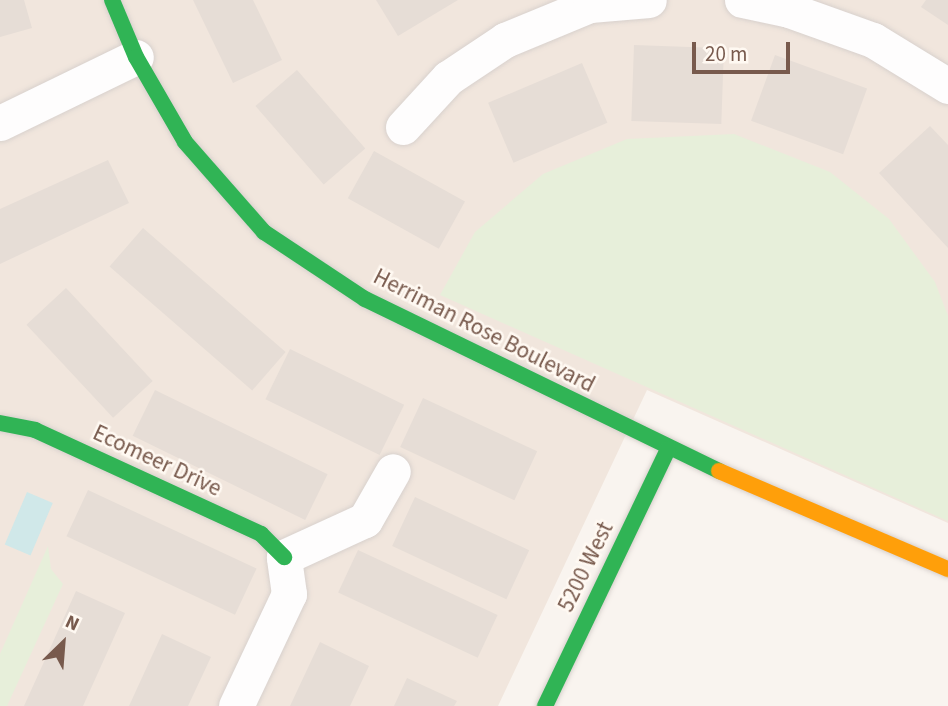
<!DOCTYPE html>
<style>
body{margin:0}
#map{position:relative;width:948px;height:706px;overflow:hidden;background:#f9f4ef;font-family:"Source Sans 3",sans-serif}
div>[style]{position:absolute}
.residential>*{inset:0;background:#f1e6dd}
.green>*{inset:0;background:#e7efda}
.water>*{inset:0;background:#d0e8e9;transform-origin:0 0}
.building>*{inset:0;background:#e6ddd6;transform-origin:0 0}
.roads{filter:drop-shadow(0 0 2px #d8d1cd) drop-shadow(0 0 2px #d8d1cd)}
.street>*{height:35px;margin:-17.5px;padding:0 17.5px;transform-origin:17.5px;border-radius:17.5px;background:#fefdfd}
.fast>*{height:16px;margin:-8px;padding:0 8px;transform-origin:8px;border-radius:8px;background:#30b455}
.slow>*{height:16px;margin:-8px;padding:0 8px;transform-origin:8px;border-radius:8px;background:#ff9f0a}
span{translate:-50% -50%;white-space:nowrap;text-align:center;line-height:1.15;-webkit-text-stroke:5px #fff9f2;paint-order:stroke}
.street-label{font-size:23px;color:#785a4d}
.north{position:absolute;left:28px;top:608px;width:70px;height:70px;-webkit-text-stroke:5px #fff9f2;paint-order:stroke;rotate:25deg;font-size:19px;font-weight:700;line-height:28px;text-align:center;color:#785a4d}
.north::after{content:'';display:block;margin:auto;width:24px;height:32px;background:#785a4d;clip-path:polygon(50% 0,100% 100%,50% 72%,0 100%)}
.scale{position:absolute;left:692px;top:42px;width:98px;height:32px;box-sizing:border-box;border:4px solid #785a4d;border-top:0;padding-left:9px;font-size:21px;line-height:24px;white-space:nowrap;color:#785a4d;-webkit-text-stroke:5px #fff9f2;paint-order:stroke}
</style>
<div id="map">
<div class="residential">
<i style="clip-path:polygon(0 0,948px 0,948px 523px,647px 390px,498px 706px,0 706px)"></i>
</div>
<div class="green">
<i style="clip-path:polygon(734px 134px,830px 172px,889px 219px,935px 282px,948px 316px,948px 521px,440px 295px,475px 232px,543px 174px,627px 139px)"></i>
<i style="clip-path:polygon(48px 546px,51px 569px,63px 584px,7px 706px,0 706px,0 654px)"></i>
</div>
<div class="water">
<i style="left:27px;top:492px;width:28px;height:57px;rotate:23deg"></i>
</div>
<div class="building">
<i style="clip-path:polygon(0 0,24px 0,32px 28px,0 37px)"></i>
<i style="clip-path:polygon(193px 0,253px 0,282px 60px,233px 83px)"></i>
<i style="clip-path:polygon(376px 0,458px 0,398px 36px)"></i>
<i style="clip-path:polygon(926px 0,948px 0,948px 25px,921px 7px)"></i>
<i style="left:634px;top:45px;width:90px;height:76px;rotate:2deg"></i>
<i style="left:775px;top:55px;width:98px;height:70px;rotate:20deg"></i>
<i style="left:582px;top:63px;width:65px;height:102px;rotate:67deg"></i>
<i style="left:297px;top:70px;width:104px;height:55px;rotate:49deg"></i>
<i style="clip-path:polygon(930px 126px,948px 145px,948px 248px,879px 173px)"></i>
<i style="left:374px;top:151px;width:104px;height:54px;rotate:29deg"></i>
<i style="clip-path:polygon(108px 160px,129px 203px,0 264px,0 209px)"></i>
<i style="left:143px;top:228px;width:189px;height:51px;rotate:41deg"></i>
<i style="left:66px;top:288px;width:127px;height:54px;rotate:47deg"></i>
<i style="left:290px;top:349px;width:127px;height:56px;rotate:26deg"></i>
<i style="left:155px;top:390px;width:192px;height:51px;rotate:26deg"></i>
<i style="left:423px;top:398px;width:126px;height:54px;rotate:25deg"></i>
<i style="left:88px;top:490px;width:186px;height:51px;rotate:25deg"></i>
<i style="left:415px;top:497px;width:126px;height:54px;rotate:25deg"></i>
<i style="left:358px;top:550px;width:154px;height:47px;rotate:25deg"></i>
<i style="clip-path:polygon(76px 591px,125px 613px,83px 706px,24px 706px)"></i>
<i style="clip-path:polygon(162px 634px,211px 657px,188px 706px,129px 706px)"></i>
<i style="clip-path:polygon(320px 642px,369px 666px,350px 706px,290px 706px)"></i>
<i style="clip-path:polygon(407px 678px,457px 701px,454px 706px,394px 706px)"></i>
</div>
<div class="roads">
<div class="street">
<i style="left:742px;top:0;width:48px;rotate:12deg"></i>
<i style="left:789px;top:10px;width:89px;rotate:19.7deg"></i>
<i style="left:873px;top:40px;width:88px;rotate:31.5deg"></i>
<i style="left:0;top:123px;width:151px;rotate:-25.9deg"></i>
<i style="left:403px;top:127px;width:67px;rotate:-47.4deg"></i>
<i style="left:448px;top:78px;width:69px;rotate:-33.7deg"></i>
<i style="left:505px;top:40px;width:92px;rotate:-22.4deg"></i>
<i style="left:590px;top:5px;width:59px;rotate:-4.8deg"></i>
<i style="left:236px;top:706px;width:124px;rotate:-64.7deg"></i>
<i style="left:289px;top:594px;width:37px;rotate:-98deg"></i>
<i style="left:284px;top:557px;width:89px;rotate:-24.6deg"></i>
<i style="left:365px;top:520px;width:56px;rotate:-60.3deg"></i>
</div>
<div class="fast">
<i style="left:112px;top:0;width:62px;rotate:67.2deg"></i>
<i style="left:136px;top:57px;width:98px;rotate:60deg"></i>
<i style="left:185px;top:142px;width:120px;rotate:48.7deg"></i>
<i style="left:264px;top:232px;width:121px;rotate:33.6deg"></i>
<i style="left:365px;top:299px;width:394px;rotate:25.9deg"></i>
<i style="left:0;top:423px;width:36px;rotate:11deg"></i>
<i style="left:35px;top:430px;width:249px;rotate:24.7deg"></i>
<i style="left:261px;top:534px;width:33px;rotate:45deg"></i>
<i style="left:545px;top:706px;width:285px;rotate:-64.4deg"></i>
</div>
<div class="slow">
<i style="left:719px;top:471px;width:249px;rotate:23.2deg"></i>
</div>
</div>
<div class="street-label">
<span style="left:484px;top:331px;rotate:27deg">Herriman Rose Boulevard</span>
<span style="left:157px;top:461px;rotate:25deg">Ecomeer Drive</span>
<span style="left:586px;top:567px;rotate:-64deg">5200 West</span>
</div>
<div class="north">N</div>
<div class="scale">20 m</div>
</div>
